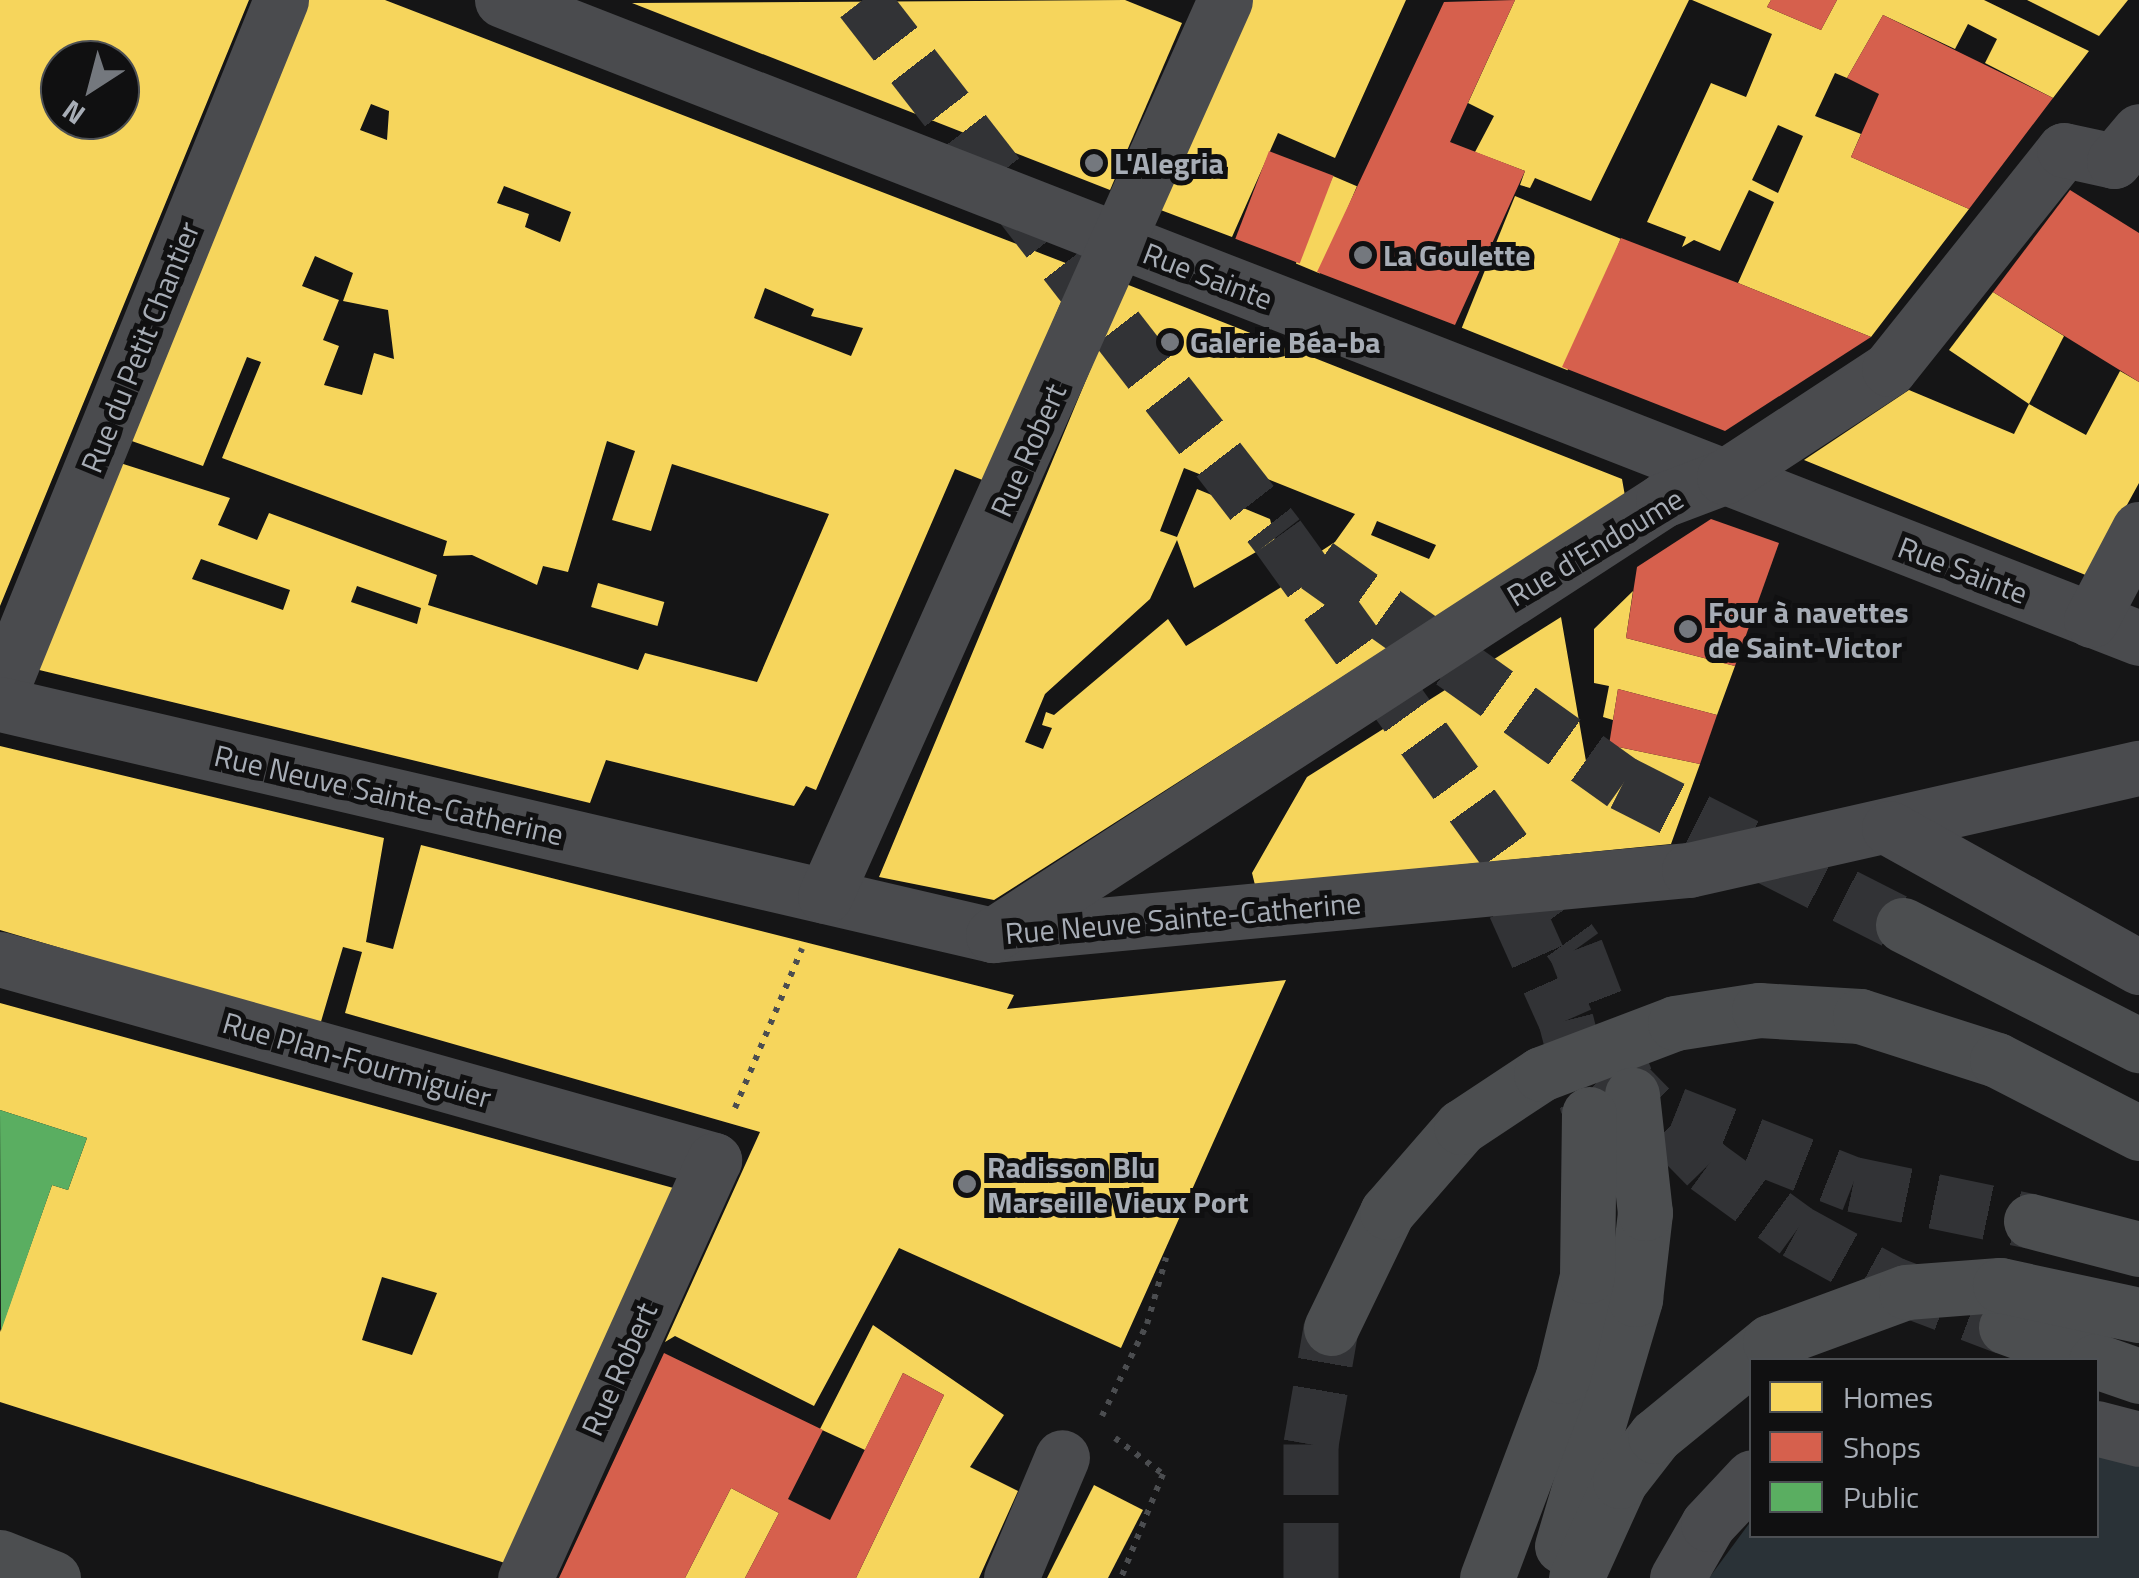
<!DOCTYPE html>
<meta charset="utf-8">
<style>
body{margin:0}
#map{position:relative;width:2139px;height:1578px;overflow:hidden;background:#151516;font-family:"Titillium Web",sans-serif}
div>[style]{position:absolute}
.water>*{inset:0;background:#2a3237}
.homes>*{inset:0;background:#f6d55c;transform-origin:0 0}
.shops>*{inset:0;background:#d6604d;transform-origin:0 0}
.public>*{inset:0;background:#5aae61}
.highway-tunnel>*{height:55px;margin-top:-27.5px;transform-origin:0;background:repeating-linear-gradient(90deg,#323336 0 55px,transparent 0 83px)}
.path>*{height:6px;margin-top:-3px;transform-origin:0;background:repeating-linear-gradient(90deg,#4b4d50 0 5px,transparent 0 13px)}
.minor>*{height:55px;margin:-27.5px;padding:0 27.5px;transform-origin:27.5px;border-radius:27.5px;background:#4a4b4e}
.major>*{height:55px;margin:-27.5px;padding:0 27.5px;transform-origin:27.5px;border-radius:27.5px;background:#4c4e50}
.highway>*{height:55px;margin:-27.5px;padding:0 27.5px;transform-origin:27.5px;border-radius:27.5px;background:#4c4e50}
.dots>*{width:28px;height:28px;translate:-50% -50%;box-sizing:border-box;border:5px solid #101011;border-radius:50%}
span{translate:-50% -50%;white-space:nowrap;text-align:center;line-height:1.15;-webkit-text-stroke:10px #101011;paint-order:stroke}
.poi-label{font-size:30px;color:#a7adb6;font-weight:700}
.left{translate:0 -50%;text-align:left}
.street-label{font-size:30px;color:#a7adb6}
.legend{position:absolute;left:1749px;top:1358px;width:350px;height:180px;box-sizing:border-box;background:#101011;border:2px solid #4c4f53;margin:0;padding:12px 18px;list-style:none;font-size:30px;color:#a7adb6}
.legend li{display:flex;align-items:center;gap:20px;height:50px}
.legend b{width:50px;border:2px solid #4c4f53}
.north{position:absolute;left:40px;top:40px;width:100px;height:100px;box-sizing:border-box;background:#101011;border:2px solid #4c4f53;border-radius:50%;rotate:216deg;font-size:28px;font-weight:700;line-height:40px;text-align:center;color:#a7adb6}
.north::after{content:'';display:block;margin:auto;width:35px;height:45px;background:#74787e;clip-path:polygon(50% 0,100% 100%,50% 72%,0 100%)}
</style>
<div id="map">
<div class="water">
<i style="clip-path:polygon(2097px 1454px,2139px 1462px,2139px 1578px,1709px 1578px,1751px 1521px,1752px 1536px,2096px 1536px)"></i>
</div>
<div class="homes">
<i style="clip-path:polygon(evenodd,0 0,249px 0,0 606px,0 0,60px 60px,120px 60px,120px 120px,60px 120px,60px 60px)"></i>
<i style="clip-path:polygon(evenodd,304px 0,385px 0,1076px 267px,985px 481px,955px 469px,816px 790px,806px 786px,794px 806px,606px 760px,590px 803px,31px 668px,117px 462px,230px 498px,218px 525px,257px 540px,269px 513px,437px 575px,428px 605px,638px 670px,645px 653px,757px 682px,829px 514px,672px 464px,651px 531px,612px 520px,635px 451px,607px 441px,568px 572px,543px 566px,537px 585px,472px 555px,443px 556px,447px 541px,222px 458px,261px 362px,247px 357px,203px 466px,126px 439px,304px 0,371px 104px,389px 111px,387px 140px,360px 130px,371px 104px,304px 0,504px 186px,571px 212px,560px 242px,525px 227px,529px 214px,497px 203px,504px 186px,304px 0,315px 256px,353px 273px,343px 301px,388px 310px,394px 359px,374px 353px,362px 395px,324px 385px,339px 346px,323px 340px,339px 300px,302px 286px,315px 256px,304px 0,765px 288px,814px 309px,811px 316px,863px 328px,851px 356px,754px 318px,765px 288px,304px 0,201px 559px,290px 590px,283px 610px,192px 579px,201px 559px,304px 0,357px 586px,421px 608px,417px 624px,351px 602px,357px 586px)"></i>
<i style="clip-path:polygon(1125px 0,1182px 23px,1110px 190px,632px 3px)"></i>
<i style="clip-path:polygon(1252px 0,1406px 0,1335px 158px,1278px 133px,1232px 237px,1158px 209px)"></i>
<i style="clip-path:polygon(1515px 0,1689px 0,1591px 201px,1535px 178px,1530px 188px,1520px 185px,1525px 171px,1475px 152px,1494px 116px,1468px 103px)"></i>
<i style="clip-path:polygon(evenodd,1692px 0,1771px 0,1767px 7px,1821px 30px,1837px 0,1984px 0,2089px 51px,2053px 98px,1985px 63px,1997px 39px,1968px 24px,1955px 49px,1883px 15px,1847px 78px,1835px 73px,1815px 116px,1861px 134px,1851px 157px,1969px 209px,1871px 337px,1738px 283px,1774px 202px,1749px 190px,1720px 251px,1694px 240px,1682px 247px,1686px 237px,1647px 222px,1711px 83px,1746px 97px,1772px 34px,1692px 0,1778px 125px,1803px 136px,1778px 193px,1752px 180px,1778px 125px)"></i>
<i style="clip-path:polygon(2027px 0,2128px 0,2099px 36px)"></i>
<i style="left:1333px;top:176px;width:26px;height:95px;rotate:23deg"></i>
<i style="left:1515px;top:196px;width:114px;height:142px;rotate:22deg"></i>
<i style="clip-path:polygon(evenodd,1126px 284px,1622px 479px,1625px 496px,994px 900px,879px 877px,1126px 284px,1184px 468px,1252px 495px,1260px 476px,1355px 514px,1335px 542px,1283px 576px,1283px 586px,1186px 646px,1168px 619px,1054px 715px,1046px 712px,1042px 725px,1052px 728px,1043px 749px,1025px 742px,1045px 694px,1150px 599px,1177px 540px,1194px 588px,1275px 541px,1270px 519px,1197px 489px,1177px 537px,1160px 531px,1184px 468px,1126px 284px,1377px 521px,1436px 545px,1429px 559px,1371px 535px,1377px 521px)"></i>
<i style="clip-path:polygon(1993px 292px,2064px 336px,2029px 404px,1949px 350px)"></i>
<i style="clip-path:polygon(2120px 371px,2139px 382px,2139px 483px,2088px 576px,1804px 460px,1909px 390px,2014px 434px,2029px 404px,2086px 435px)"></i>
<i style="left:598px;top:583px;width:69px;height:25px;rotate:16deg"></i>
<i style="clip-path:polygon(1633px 591px,1626px 638px,1735px 666px,1717px 715px,1618px 689px,1613px 720px,1603px 717px,1609px 686px,1594px 683px,1594px 629px)"></i>
<i style="clip-path:polygon(1561px 617px,1587px 767px,1606px 766px,1609px 745px,1700px 764px,1671px 844px,1255px 885px,1252px 873px,1307px 777px)"></i>
<i style="clip-path:polygon(0 746px,384px 838px,366px 942px,393px 949px,421px 845px,1014px 995px,1007px 1009px,1286px 980px,1121px 1348px,899px 1248px,814px 1406px,675px 1336px,665px 1342px,760px 1132px,345px 1013px,362px 952px,343px 947px,320px 1025px,0 930px)"></i>
<i style="clip-path:polygon(evenodd,0 1003px,677px 1189px,505px 1563px,0 1402px,0 1332px,52px 1185px,68px 1190px,87px 1138px,0 1110px,0 1003px,382px 1277px,437px 1293px,412px 1355px,362px 1340px,382px 1277px)"></i>
<i style="clip-path:polygon(873px 1325px,1004px 1415px,970px 1467px,1018px 1491px,979px 1578px,856px 1578px,944px 1395px,903px 1373px,865px 1450px,820px 1429px)"></i>
<i style="clip-path:polygon(1094px 1485px,1143px 1510px,1108px 1578px,1047px 1578px)"></i>
<i style="clip-path:polygon(731px 1488px,779px 1513px,745px 1578px,685px 1578px)"></i>
</div>
<div class="shops">
<i style="clip-path:polygon(1515px 0,1450px 142px,1525px 171px,1455px 325px,1317px 272px,1444px 2px)"></i>
<i style="clip-path:polygon(1771px 0,1837px 0,1821px 30px,1767px 7px)"></i>
<i style="clip-path:polygon(1883px 15px,2053px 98px,1969px 209px,1851px 157px,1879px 94px,1847px 78px)"></i>
<i style="left:1269px;top:151px;width:69px;height:94px;rotate:21deg"></i>
<i style="clip-path:polygon(2070px 190px,2139px 233px,2139px 382px,1993px 292px)"></i>
<i style="clip-path:polygon(1621px 238px,1738px 283px,1871px 337px,1725px 431px,1562px 367px)"></i>
<i style="clip-path:polygon(1711px 519px,1779px 543px,1735px 666px,1626px 638px,1637px 567px)"></i>
<i style="clip-path:polygon(1618px 689px,1717px 715px,1700px 764px,1609px 745px)"></i>
<i style="clip-path:polygon(664px 1353px,823px 1430px,788px 1499px,830px 1520px,903px 1373px,944px 1395px,856px 1578px,745px 1578px,779px 1513px,731px 1488px,685px 1578px,559px 1578px)"></i>
</div>
<div class="public">
<i style="clip-path:polygon(0 1110px,87px 1138px,68px 1190px,52px 1185px,1px 1331px)"></i>
</div>
<div class="highway-tunnel">
<i style="left:862px;top:0;width:678px;rotate:52.18deg"></i>
<i style="left:1278px;top:536px;width:509px;rotate:54.19deg"></i>
<i style="left:1576px;top:949px;width:153px;rotate:69deg"></i>
<i style="left:1317px;top:565px;width:376px;rotate:35.5deg"></i>
<i style="left:1623px;top:783px;width:314px;rotate:26.9deg"></i>
<i style="left:1515px;top:906px;width:125px;rotate:65.9deg"></i>
<i style="left:1566px;top:1020px;width:89px;rotate:75.7deg"></i>
<i style="left:1611px;top:1068px;width:137px;rotate:45.6deg"></i>
<i style="left:1707px;top:1166px;width:110px;rotate:36.1deg"></i>
<i style="left:1796px;top:1231px;width:111px;rotate:28.7deg"></i>
<i style="left:1893px;top:1284px;width:121px;rotate:20.8deg"></i>
<i style="left:1675px;top:1114px;width:191px;rotate:21.5deg"></i>
<i style="left:1853px;top:1184px;width:182px;rotate:11.7deg"></i>
<i style="left:1311px;top:1578px;width:134px;rotate:-90deg"></i>
<i style="left:1311px;top:1444px;width:118px;rotate:-80.2deg"></i>
</div>
<div class="path">
<i style="left:735px;top:1108px;width:173px;rotate:-67.2deg"></i>
<i style="left:1102px;top:1416px;width:102px;rotate:-63.9deg"></i>
<i style="left:1147px;top:1324px;width:69px;rotate:-73.9deg"></i>
<i style="left:1115px;top:1438px;width:60px;rotate:36.9deg"></i>
<i style="left:1163px;top:1474px;width:112px;rotate:112deg"></i>
</div>
<div class="minor">
<i style="left:502px;top:0;width:1757px;rotate:21.29deg"></i>
<i style="left:2091px;top:620px;width:103px;rotate:-62.2deg"></i>
<i style="left:0;top:693px;width:748px;rotate:-67.93deg"></i>
<i style="left:0;top:704px;width:1020px;rotate:13.1deg"></i>
<i style="left:993px;top:935px;width:699px;rotate:-5.34deg"></i>
<i style="left:1689px;top:870px;width:461px;rotate:-12.8deg"></i>
<i style="left:1889px;top:828px;width:286px;rotate:29.1deg"></i>
<i style="left:825px;top:896px;width:981px;rotate:-65.94deg"></i>
<i style="left:993px;top:935px;width:799px;rotate:-32.99deg"></i>
<i style="left:1663px;top:500px;width:65px;rotate:-20.7deg"></i>
<i style="left:1724px;top:477px;width:197px;rotate:-33.2deg"></i>
<i style="left:1889px;top:369px;width:280px;rotate:-51.4deg"></i>
<i style="left:2064px;top:150px;width:51px;rotate:12.4deg"></i>
<i style="left:2114px;top:161px;width:39px;rotate:-50deg"></i>
<i style="left:0;top:959px;width:742px;rotate:15.72deg"></i>
<i style="left:714px;top:1160px;width:459px;rotate:114.3deg"></i>
<i style="left:2096px;top:1428px;width:44px;rotate:14.3deg"></i>
<i style="left:1011px;top:1578px;width:131px;rotate:-67.1deg"></i>
<i style="left:1677px;top:1578px;width:62px;rotate:-60.1deg"></i>
<i style="left:1708px;top:1524px;width:64px;rotate:-46.9deg"></i>
</div>
<div class="major">
<i style="left:0;top:1557px;width:57px;rotate:21.6deg"></i>
</div>
<div class="highway">
<i style="left:1903px;top:925px;width:265px;rotate:27deg"></i>
<i style="left:2031px;top:1221px;width:112px;rotate:14.5deg"></i>
<i style="left:2006px;top:1327px;width:96px;rotate:20.1deg"></i>
<i style="left:1331px;top:1328px;width:129px;rotate:-64.2deg"></i>
<i style="left:1387px;top:1212px;width:113px;rotate:-49deg"></i>
<i style="left:1461px;top:1127px;width:96px;rotate:-33.5deg"></i>
<i style="left:1541px;top:1074px;width:143px;rotate:-20.8deg"></i>
<i style="left:1675px;top:1023px;width:85px;rotate:-8.8deg"></i>
<i style="left:1759px;top:1010px;width:101px;rotate:3.4deg"></i>
<i style="left:1860px;top:1016px;width:144px;rotate:17.8deg"></i>
<i style="left:1997px;top:1060px;width:160px;rotate:27.2deg"></i>
<i style="left:2096px;top:1361px;width:46px;rotate:19.2deg"></i>
<i style="left:1562px;top:1546px;width:258px;rotate:-73.5deg"></i>
<i style="left:1635px;top:1299px;width:87px;rotate:-83.4deg"></i>
<i style="left:1645px;top:1213px;width:119px;rotate:-96.3deg"></i>
<i style="left:1487px;top:1578px;width:216px;rotate:-69.4deg"></i>
<i style="left:1563px;top:1376px;width:103px;rotate:-76.5deg"></i>
<i style="left:1587px;top:1276px;width:162px;rotate:-89.3deg"></i>
<i style="left:1576px;top:1578px;width:107px;rotate:-65.6deg"></i>
<i style="left:1620px;top:1481px;width:57px;rotate:-52.1deg"></i>
<i style="left:1655px;top:1436px;width:149px;rotate:-39.3deg"></i>
<i style="left:1770px;top:1342px;width:145px;rotate:-20.2deg"></i>
<i style="left:1906px;top:1292px;width:94px;rotate:-4.3deg"></i>
<i style="left:2000px;top:1285px;width:142px;rotate:12.2deg"></i>
</div>
<div class="dots">
<i style="left:1094px;top:163px;background:#74787e"></i>
<i style="left:1363px;top:255px;background:#74787e"></i>
<i style="left:1170px;top:342px;background:#74787e"></i>
<i style="left:1688px;top:629px;background:#74787e"></i>
<i style="left:967px;top:1184px;background:#74787e"></i>
</div>
<div class="poi-label">
<span class="left" style="left:1114px;top:163px">L'Alegria</span>
<span class="left" style="left:1383px;top:255px">La Goulette</span>
<span class="left" style="left:1190px;top:342px">Galerie Béa-ba</span>
<span class="left" style="left:1708px;top:629px">Four à navettes<br>de Saint-Victor</span>
<span class="left" style="left:987px;top:1184px">Radisson Blu<br>Marseille Vieux Port</span>
</div>
<div class="street-label">
<span style="left:1208px;top:276px;rotate:21deg">Rue Sainte</span>
<span style="left:140px;top:347px;rotate:-68deg">Rue du Petit Chantier</span>
<span style="left:1028px;top:450px;rotate:-66deg">Rue Robert</span>
<span style="left:1595px;top:547px;rotate:-31deg">Rue d'Endoume</span>
<span style="left:1963px;top:570px;rotate:21deg">Rue Sainte</span>
<span style="left:389px;top:795px;rotate:13deg">Rue Neuve Sainte-Catherine</span>
<span style="left:1183px;top:918px;rotate:-5deg">Rue Neuve Sainte-Catherine</span>
<span style="left:357px;top:1060px;rotate:16deg">Rue Plan-Fourmiguier</span>
<span style="left:619px;top:1369px;rotate:-66deg">Rue Robert</span>
</div>
<ul class="legend">
<li><b style="height:28px;background:#f6d55c"></b>Homes</li>
<li><b style="height:28px;background:#d6604d"></b>Shops</li>
<li><b style="height:28px;background:#5aae61"></b>Public</li>
</ul>
<div class="north">N</div>
</div>
